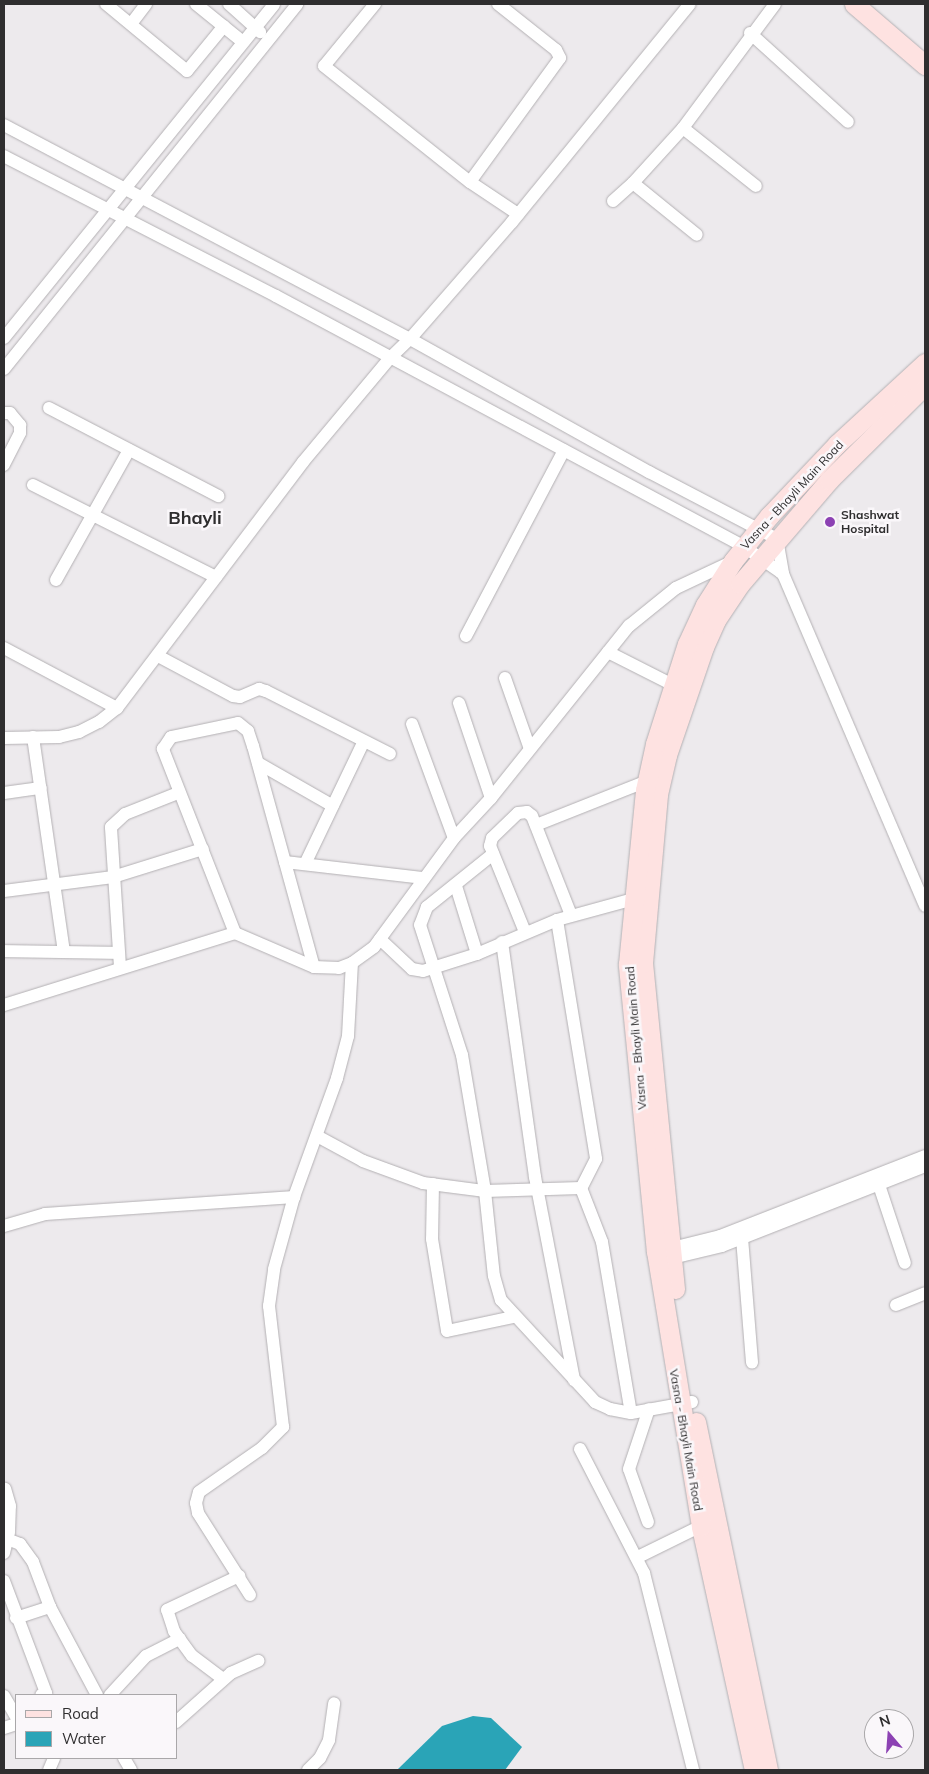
<!DOCTYPE html>
<style>
body{margin:0}
#map{position:relative;width:929px;height:1774px;overflow:hidden;background:#edeaed;font-family:Mulish,sans-serif}
div>[style]{position:absolute}
.water>*{inset:0;background:#2aa4b7}
.roads{filter:drop-shadow(0 0 1px #b3b0b3) drop-shadow(0 0 1px #b3b0b3)}
.street>*{height:12px;margin:-6px;padding:0 6px;transform-origin:6px;border-radius:6px;background:#fff}
.secondary>*{height:19px;margin:-9.5px;padding:0 9.5px;transform-origin:9.5px;border-radius:9.5px;background:#fee2e1}
.dots>*{width:14px;height:14px;translate:-50% -50%;box-sizing:border-box;border:2px solid #faf7fa;border-radius:50%}
span{translate:-50% -50%;white-space:nowrap;text-align:center;line-height:1.15;-webkit-text-stroke:5px #faf7fa;paint-order:stroke}
.street-label{font-size:12px;color:#2f2e2f}
.poi-label{font-size:12px;color:#2f2e2f;font-weight:700}
.left{translate:0 -50%;text-align:left}
.district-label{font-size:18px;color:#2f2e2f;font-weight:700}
.frame{position:absolute;inset:0;border:5px solid #2f2e2f;pointer-events:none}
.legend{position:absolute;left:15px;top:1694px;width:162px;height:65px;box-sizing:border-box;background:#faf7fa;border:1px solid #a9a7a9;margin:0;padding:6px 9px;list-style:none;font-size:15px;color:#2f2e2f}
.legend li{display:flex;align-items:center;gap:10px;height:25px}
.legend b{width:25px;border:1px solid #a9a7a9}
.north{position:absolute;left:864px;top:1709px;width:50px;height:50px;box-sizing:border-box;background:#faf7fa;border:1px solid #a9a7a9;border-radius:50%;rotate:342deg;font-size:14px;font-weight:700;line-height:20px;text-align:center;color:#2f2e2f}
.north::after{content:'';display:block;margin:auto;width:18px;height:22px;background:#8c41b3;clip-path:polygon(50% 0,100% 100%,50% 72%,0 100%)}
</style>
<div id="map">
<div class="water">
<i style="clip-path:polygon(473px 1716px,491px 1718px,522px 1747px,505px 1770px,397px 1770px,442px 1726px)"></i>
</div>
<div class="roads">
<div class="street">
<i style="left:106px;top:4px;width:105px;rotate:39.6deg"></i>
<i style="left:187px;top:71px;width:58px;rotate:-50.6deg"></i>
<i style="left:196px;top:4px;width:60px;rotate:39deg"></i>
<i style="left:229px;top:4px;width:42px;rotate:42.1deg"></i>
<i style="left:375px;top:4px;width:80px;rotate:129.4deg"></i>
<i style="left:324px;top:66px;width:186px;rotate:38.5deg"></i>
<i style="left:498px;top:4px;width:74px;rotate:38.4deg"></i>
<i style="left:556px;top:50px;width:9px;rotate:63deg"></i>
<i style="left:560px;top:58px;width:153px;rotate:126deg"></i>
<i style="left:470px;top:182px;width:58px;rotate:33.7deg"></i>
<i style="left:131px;top:24px;width:25px;rotate:-53deg"></i>
<i style="left:750px;top:33px;width:132px;rotate:42.2deg"></i>
<i style="left:4px;top:125px;width:459px;rotate:27.8deg"></i>
<i style="left:410px;top:339px;width:274px;rotate:29.1deg"></i>
<i style="left:649px;top:472px;width:144px;rotate:27.6deg"></i>
<i style="left:777px;top:539px;width:36px;rotate:80deg"></i>
<i style="left:783px;top:574px;width:49px;rotate:-145deg"></i>
<i style="left:743px;top:546px;width:530px;rotate:-151.84deg"></i>
<i style="left:276px;top:296px;width:306px;rotate:-152.8deg"></i>
<i style="left:683px;top:128px;width:93px;rotate:38.5deg"></i>
<i style="left:633px;top:183px;width:82px;rotate:39.1deg"></i>
<i style="left:613px;top:201px;width:27px;rotate:-42deg"></i>
<i style="left:633px;top:183px;width:74px;rotate:-47.7deg"></i>
<i style="left:683px;top:128px;width:154px;rotate:-53.4deg"></i>
<i style="left:4px;top:338px;width:429px;rotate:-51deg"></i>
<i style="left:4px;top:369px;width:468px;rotate:-51.2deg"></i>
<i style="left:49px;top:408px;width:191px;rotate:27.5deg"></i>
<i style="left:4px;top:413px;width:6px"></i>
<i style="left:10px;top:413px;width:16px;rotate:50deg"></i>
<i style="left:20px;top:425px;width:8px;rotate:90deg"></i>
<i style="left:20px;top:433px;width:36px;rotate:117deg"></i>
<i style="left:33px;top:485px;width:205px;rotate:26.7deg"></i>
<i style="left:783px;top:574px;width:361px;rotate:66.8deg"></i>
<i style="left:56px;top:580px;width:149px;rotate:-60.7deg"></i>
<i style="left:466px;top:636px;width:210px;rotate:-62.2deg"></i>
<i style="left:4px;top:648px;width:128px;rotate:28deg"></i>
<i style="left:608px;top:652px;width:73px;rotate:26.9deg"></i>
<i style="left:158px;top:656px;width:85px;rotate:28.1deg"></i>
<i style="left:233px;top:696px;width:7px;rotate:8deg"></i>
<i style="left:240px;top:697px;width:21px;rotate:-23deg"></i>
<i style="left:259px;top:689px;width:7px;rotate:16deg"></i>
<i style="left:266px;top:691px;width:139px;rotate:26.9deg"></i>
<i style="left:505px;top:678px;width:75px;rotate:70.6deg"></i>
<i style="left:459px;top:703px;width:100px;rotate:71.4deg"></i>
<i style="left:412px;top:724px;width:121px;rotate:69.8deg"></i>
<i style="left:33px;top:737px;width:217px;rotate:81.8deg"></i>
<i style="left:4px;top:738px;width:55px;rotate:-1deg"></i>
<i style="left:59px;top:737px;width:21px;rotate:-14deg"></i>
<i style="left:79px;top:732px;width:22px;rotate:-27deg"></i>
<i style="left:99px;top:722px;width:23px;rotate:-38deg"></i>
<i style="left:117px;top:708px;width:308px;rotate:-52.9deg"></i>
<i style="left:303px;top:462px;width:136px;rotate:-50.1deg"></i>
<i style="left:390px;top:358px;width:28px;rotate:-44deg"></i>
<i style="left:410px;top:339px;width:155px;rotate:-48.9deg"></i>
<i style="left:512px;top:222px;width:281px;rotate:-50.8deg"></i>
<i style="left:258px;top:763px;width:86px;rotate:29.8deg"></i>
<i style="left:4px;top:793px;width:37px;rotate:-8deg"></i>
<i style="left:536px;top:825px;width:119px;rotate:-21.6deg"></i>
<i style="left:493px;top:854px;width:85px;rotate:141.2deg"></i>
<i style="left:427px;top:907px;width:19px;rotate:111deg"></i>
<i style="left:420px;top:925px;width:137px;rotate:72.1deg"></i>
<i style="left:462px;top:1055px;width:138px;rotate:80.4deg"></i>
<i style="left:485px;top:1191px;width:85px;rotate:84deg"></i>
<i style="left:494px;top:1276px;width:25px;rotate:74deg"></i>
<i style="left:501px;top:1300px;width:139px;rotate:47.3deg"></i>
<i style="left:595px;top:1402px;width:17px;rotate:25deg"></i>
<i style="left:610px;top:1409px;width:21px;rotate:11deg"></i>
<i style="left:631px;top:1413px;width:62px;rotate:-10.2deg"></i>
<i style="left:285px;top:862px;width:140px;rotate:6.6deg"></i>
<i style="left:305px;top:864px;width:136px;rotate:-64.4deg"></i>
<i style="left:456px;top:886px;width:71px;rotate:72.8deg"></i>
<i style="left:4px;top:891px;width:110px;rotate:-7.3deg"></i>
<i style="left:113px;top:877px;width:94px;rotate:-17.3deg"></i>
<i style="left:557px;top:920px;width:242px;rotate:80.7deg"></i>
<i style="left:596px;top:1159px;width:33px;rotate:117deg"></i>
<i style="left:581px;top:1188px;width:58px;rotate:68.7deg"></i>
<i style="left:602px;top:1242px;width:173px;rotate:80.4deg"></i>
<i style="left:525px;top:932px;width:93px;rotate:-112.1deg"></i>
<i style="left:490px;top:846px;width:8px;rotate:-76deg"></i>
<i style="left:492px;top:838px;width:36px;rotate:-44deg"></i>
<i style="left:518px;top:813px;width:9px;rotate:-6deg"></i>
<i style="left:527px;top:812px;width:6px;rotate:39deg"></i>
<i style="left:532px;top:816px;width:106px;rotate:68.5deg"></i>
<i style="left:235px;top:933px;width:198px;rotate:-111.4deg"></i>
<i style="left:163px;top:749px;width:14px;rotate:-56deg"></i>
<i style="left:171px;top:737px;width:68px;rotate:-11.8deg"></i>
<i style="left:238px;top:723px;width:13px;rotate:39deg"></i>
<i style="left:248px;top:731px;width:16px;rotate:72deg"></i>
<i style="left:253px;top:746px;width:229px;rotate:74.6deg"></i>
<i style="left:380px;top:939px;width:44px;rotate:43.2deg"></i>
<i style="left:412px;top:969px;width:11px;rotate:10deg"></i>
<i style="left:423px;top:971px;width:57px;rotate:-17.5deg"></i>
<i style="left:477px;top:954px;width:87px;rotate:-23deg"></i>
<i style="left:557px;top:920px;width:80px;rotate:-15.3deg"></i>
<i style="left:502px;top:942px;width:237px;rotate:82deg"></i>
<i style="left:535px;top:1177px;width:207px;rotate:79.1deg"></i>
<i style="left:4px;top:951px;width:114px;rotate:1deg"></i>
<i style="left:120px;top:967px;width:140px;rotate:-93.7deg"></i>
<i style="left:111px;top:827px;width:19px;rotate:-43deg"></i>
<i style="left:125px;top:814px;width:57px;rotate:-21.6deg"></i>
<i style="left:4px;top:1005px;width:242px;rotate:-17.3deg"></i>
<i style="left:235px;top:933px;width:86px;rotate:23.3deg"></i>
<i style="left:314px;top:967px;width:25px;rotate:2deg"></i>
<i style="left:339px;top:968px;width:14px;rotate:-21deg"></i>
<i style="left:352px;top:963px;width:27px;rotate:-36deg"></i>
<i style="left:374px;top:947px;width:135px;rotate:-53.7deg"></i>
<i style="left:454px;top:838px;width:54px;rotate:-47.2deg"></i>
<i style="left:491px;top:798px;width:221px;rotate:-51.3deg"></i>
<i style="left:629px;top:626px;width:60px;rotate:-39deg"></i>
<i style="left:676px;top:588px;width:63px;rotate:-25.3deg"></i>
<i style="left:317px;top:1136px;width:52px;rotate:28.5deg"></i>
<i style="left:363px;top:1161px;width:64px;rotate:20.1deg"></i>
<i style="left:423px;top:1183px;width:63px;rotate:7.4deg"></i>
<i style="left:485px;top:1191px;width:96px;rotate:-1.8deg"></i>
<i style="left:433px;top:1184px;width:55px;rotate:91deg"></i>
<i style="left:432px;top:1239px;width:93px;rotate:80.7deg"></i>
<i style="left:447px;top:1331px;width:67px;rotate:-12deg"></i>
<i style="left:879px;top:1185px;width:82px;rotate:71.6deg"></i>
<i style="left:4px;top:1226px;width:43px;rotate:-16.3deg"></i>
<i style="left:45px;top:1214px;width:250px;rotate:-3.9deg"></i>
<i style="left:742px;top:1238px;width:125px;rotate:85.4deg"></i>
<i style="left:664px;top:1250px;width:58px;rotate:-14deg"></i>
<i style="left:720px;top:1236px;width:220px;rotate:-21.3deg"></i>
<i style="left:664px;top:1260px;width:60px;rotate:-13.6deg"></i>
<i style="left:722px;top:1246px;width:218px;rotate:-21.5deg"></i>
<i style="left:896px;top:1305px;width:31px;rotate:-22deg"></i>
<i style="left:580px;top:1449px;width:140px;rotate:62.7deg"></i>
<i style="left:644px;top:1573px;width:203px;rotate:76deg"></i>
<i style="left:648px;top:1522px;width:56px;rotate:-109.7deg"></i>
<i style="left:629px;top:1469px;width:63px;rotate:-71.6deg"></i>
<i style="left:7px;top:1539px;width:14px;rotate:21deg"></i>
<i style="left:20px;top:1544px;width:22px;rotate:54deg"></i>
<i style="left:33px;top:1562px;width:48px;rotate:69.3deg"></i>
<i style="left:50px;top:1607px;width:100px;rotate:61.9deg"></i>
<i style="left:4px;top:1553px;width:22px;rotate:-77deg"></i>
<i style="left:9px;top:1532px;width:26px;rotate:-88deg"></i>
<i style="left:10px;top:1506px;width:18px;rotate:-106deg"></i>
<i style="left:638px;top:1557px;width:70px;rotate:-26.2deg"></i>
<i style="left:4px;top:1581px;width:120px;rotate:69.4deg"></i>
<i style="left:46px;top:1693px;width:5px;rotate:158deg"></i>
<i style="left:250px;top:1595px;width:97px;rotate:-122.4deg"></i>
<i style="left:198px;top:1513px;width:10px;rotate:-101deg"></i>
<i style="left:196px;top:1503px;width:11px;rotate:-75deg"></i>
<i style="left:199px;top:1492px;width:77px;rotate:-34.9deg"></i>
<i style="left:262px;top:1448px;width:30px;rotate:-45deg"></i>
<i style="left:283px;top:1427px;width:122px;rotate:-96.6deg"></i>
<i style="left:269px;top:1306px;width:37px;rotate:-82deg"></i>
<i style="left:274px;top:1269px;width:75px;rotate:-74.5deg"></i>
<i style="left:294px;top:1197px;width:127px;rotate:-70.1deg"></i>
<i style="left:337px;top:1078px;width:43px;rotate:-75.3deg"></i>
<i style="left:348px;top:1036px;width:73px;rotate:-86.9deg"></i>
<i style="left:16px;top:1618px;width:36px;rotate:-18deg"></i>
<i style="left:223px;top:1679px;width:39px;rotate:-143deg"></i>
<i style="left:192px;top:1656px;width:31px;rotate:-126deg"></i>
<i style="left:174px;top:1631px;width:22px;rotate:-108deg"></i>
<i style="left:167px;top:1610px;width:80px;rotate:-25.3deg"></i>
<i style="left:110px;top:1695px;width:53px;rotate:-47.3deg"></i>
<i style="left:146px;top:1656px;width:38px;rotate:-27deg"></i>
<i style="left:4px;top:1696px;width:24px;rotate:60deg"></i>
<i style="left:176px;top:1722px;width:74px;rotate:-41.7deg"></i>
<i style="left:231px;top:1673px;width:30px;rotate:-24deg"></i>
<i style="left:4px;top:1728px;width:13px;rotate:-18deg"></i>
<i style="left:124px;top:1758px;width:14px;rotate:60deg"></i>
<i style="left:49px;top:1770px;width:13px;rotate:-67deg"></i>
<i style="left:308px;top:1770px;width:17px;rotate:-45deg"></i>
<i style="left:320px;top:1758px;width:20px;rotate:-63deg"></i>
<i style="left:329px;top:1740px;width:37px;rotate:-82deg"></i>
</div>
<div class="secondary">
<i style="left:854px;top:4px;width:94px;rotate:40.7deg"></i>
<i style="left:675px;top:1289px;width:328px;rotate:-95.6deg"></i>
<i style="left:643px;top:963px;width:170px;rotate:-84.9deg"></i>
<i style="left:658px;top:794px;width:40px;rotate:-77deg"></i>
<i style="left:667px;top:755px;width:114px;rotate:-71.1deg"></i>
<i style="left:704px;top:647px;width:30px;rotate:-66deg"></i>
<i style="left:716px;top:620px;width:43px;rotate:-56.3deg"></i>
<i style="left:740px;top:584px;width:137px;rotate:-49.4deg"></i>
<i style="left:829px;top:480px;width:135px;rotate:-44.7deg"></i>
<i style="left:696px;top:1422px;width:355px;rotate:78.3deg"></i>
<i style="left:754px;top:1770px;width:250px;rotate:-102.3deg"></i>
<i style="left:701px;top:1526px;width:278px;rotate:-99.3deg"></i>
<i style="left:656px;top:1252px;width:289px;rotate:-95.6deg"></i>
<i style="left:628px;top:964px;width:175px;rotate:-84.4deg"></i>
<i style="left:645px;top:790px;width:47px;rotate:-77.7deg"></i>
<i style="left:655px;top:744px;width:105px;rotate:-72.3deg"></i>
<i style="left:687px;top:644px;width:43px;rotate:-65.2deg"></i>
<i style="left:705px;top:605px;width:52px;rotate:-57.5deg"></i>
<i style="left:733px;top:561px;width:58px;rotate:-51.3deg"></i>
<i style="left:769px;top:516px;width:99px;rotate:-46.6deg"></i>
<i style="left:837px;top:444px;width:120px;rotate:-42.6deg"></i>
</div>
</div>
<div class="dots">
<i style="left:830px;top:522px;background:#8c41b3"></i>
</div>
<div class="street-label">
<span style="left:792px;top:495px;rotate:-47deg">Vasna - Bhayli Main Road</span>
<span style="left:636px;top:1038px;rotate:-95deg">Vasna - Bhayli Main Road</span>
<span style="left:686px;top:1440px;rotate:80deg">Vasna - Bhayli Main Road</span>
</div>
<div class="poi-label">
<span class="left" style="left:841px;top:522px">Shashwat<br>Hospital</span>
</div>
<div class="district-label">
<span style="left:195px;top:518px">Bhayli</span>
</div>
<div class="frame"></div>
<ul class="legend">
<li><b style="height:6px;background:#fee2e1"></b>Road</li>
<li><b style="height:14px;background:#2aa4b7"></b>Water</li>
</ul>
<div class="north">N</div>
</div>
